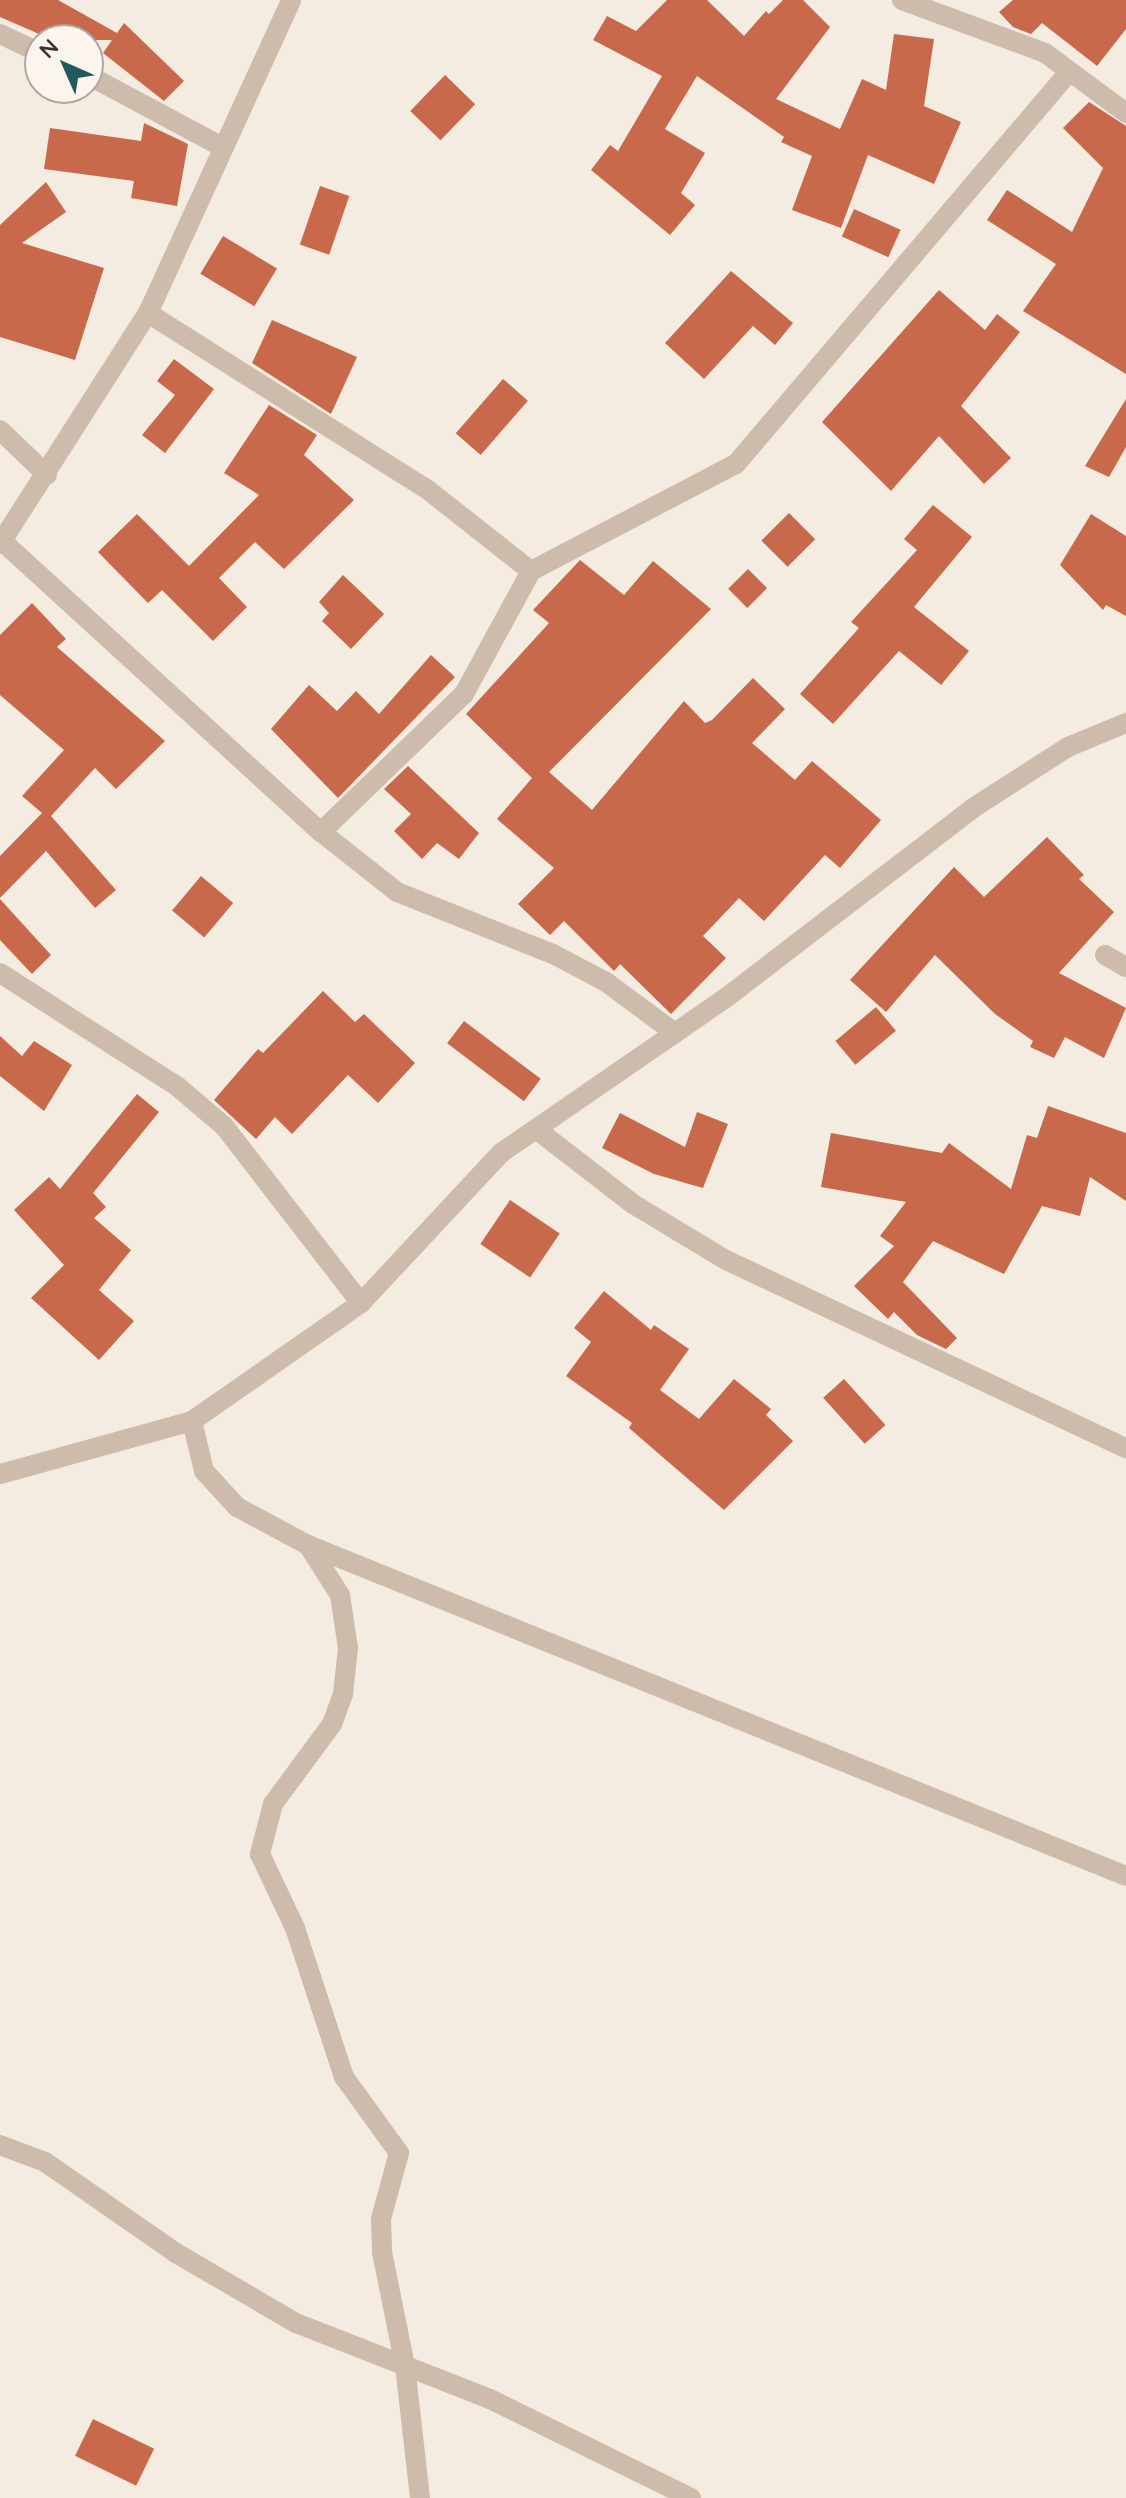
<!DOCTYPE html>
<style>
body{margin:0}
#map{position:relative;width:1126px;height:2498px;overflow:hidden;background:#f4ebe1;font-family:Quicksand,sans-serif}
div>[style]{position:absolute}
.building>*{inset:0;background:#c8694b;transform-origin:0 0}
.street>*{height:20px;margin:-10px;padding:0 10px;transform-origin:10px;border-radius:10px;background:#cdbbac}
span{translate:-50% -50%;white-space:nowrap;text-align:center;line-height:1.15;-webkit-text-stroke:8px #fbf5ee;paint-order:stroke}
.north{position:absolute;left:24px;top:24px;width:80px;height:80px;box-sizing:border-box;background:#fbf5ee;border:2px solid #aea6a0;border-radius:50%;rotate:315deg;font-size:22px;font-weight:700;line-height:32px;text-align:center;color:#3b302b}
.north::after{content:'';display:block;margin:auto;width:28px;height:36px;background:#1f5a5e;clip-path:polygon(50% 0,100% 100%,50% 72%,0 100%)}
</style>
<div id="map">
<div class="building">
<i style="clip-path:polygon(0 0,58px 0,117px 33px,124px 23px,184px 81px,164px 101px,103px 53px,112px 40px,53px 40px,0 17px)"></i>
<i style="clip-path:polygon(667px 0,707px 0,744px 36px,766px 11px,769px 14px,783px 0,803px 0,830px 27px,776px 99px,840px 129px,862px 79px,886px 90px,894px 34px,934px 39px,924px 106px,961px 122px,934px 184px,868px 155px,841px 228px,792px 210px,812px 156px,781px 142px,784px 137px,697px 76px,665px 129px,705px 153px,681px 193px,695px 205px,670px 235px,591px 170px,610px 145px,618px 151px,662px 76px,593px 40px,607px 16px,636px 31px)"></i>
<i style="clip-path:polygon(1013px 0,1126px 0,1126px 29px,1097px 66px,1042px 23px,1031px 34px,1013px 27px,999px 12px)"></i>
<i style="left:445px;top:75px;width:42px;height:50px;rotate:44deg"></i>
<i style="clip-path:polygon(1089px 102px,1126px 126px,1126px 374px,1023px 311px,1056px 264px,987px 220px,1007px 190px,1072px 232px,1103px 168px,1063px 128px)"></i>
<i style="clip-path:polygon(144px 123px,188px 144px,177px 206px,131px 198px,134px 181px,44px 169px,50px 128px,141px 141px)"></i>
<i style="clip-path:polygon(46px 182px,66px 212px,22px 243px,104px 268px,75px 360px,0 337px,0 225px)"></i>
<i style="left:320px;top:186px;width:31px;height:62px;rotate:19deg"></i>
<i style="left:854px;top:209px;width:51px;height:30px;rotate:24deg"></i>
<i style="left:223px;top:236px;width:63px;height:44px;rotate:31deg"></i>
<i style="clip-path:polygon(731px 271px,793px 323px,775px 345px,753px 326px,704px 379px,665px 343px)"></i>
<i style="clip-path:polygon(939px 290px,985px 330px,997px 314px,1020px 332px,961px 406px,1011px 458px,984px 484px,939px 436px,891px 491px,822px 422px)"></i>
<i style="clip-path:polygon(272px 320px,357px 357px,331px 414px,252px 363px)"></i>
<i style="clip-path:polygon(174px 359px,214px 389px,165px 453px,142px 435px,175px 395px,157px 381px)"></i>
<i style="left:503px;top:379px;width:33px;height:72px;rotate:41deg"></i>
<i style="clip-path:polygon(1126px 399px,1126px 447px,1109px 477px,1085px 466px)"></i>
<i style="clip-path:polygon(269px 405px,317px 435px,304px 455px,354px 500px,284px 569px,255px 542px,219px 578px,247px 607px,213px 641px,162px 590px,148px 603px,98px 552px,137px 514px,189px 566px,259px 495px,224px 473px)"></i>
<i style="clip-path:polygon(933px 505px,972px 537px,914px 607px,969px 651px,941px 685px,899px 651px,833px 724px,800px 694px,859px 628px,851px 622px,917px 550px,904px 539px)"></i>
<i style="left:789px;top:513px;width:37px;height:39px;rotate:45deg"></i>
<i style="clip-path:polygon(1091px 514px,1126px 536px,1126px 616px,1106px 605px,1103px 610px,1060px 565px)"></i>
<i style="clip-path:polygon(580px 560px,624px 595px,653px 561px,711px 609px,549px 772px,592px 810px,684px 701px,705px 723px,712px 720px,753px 678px,785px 709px,752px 743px,795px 780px,812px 761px,881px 820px,840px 868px,825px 855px,764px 921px,739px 898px,703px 936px,726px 958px,671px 1014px,620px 964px,614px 971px,564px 921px,550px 935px,518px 904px,554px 868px,497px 819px,532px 778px,466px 714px,549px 623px,533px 610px)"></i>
<i style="left:748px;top:569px;width:27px;height:28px;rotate:45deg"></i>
<i style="clip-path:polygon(343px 575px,384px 614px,351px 649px,322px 621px,329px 613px,319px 602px)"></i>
<i style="clip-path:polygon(32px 603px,66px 639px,57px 647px,165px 741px,116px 789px,95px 768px,51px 816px,116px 890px,95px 908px,46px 851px,0 898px,0 856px,42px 813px,22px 796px,64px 750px,0 695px,0 635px)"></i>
<i style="clip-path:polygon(431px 655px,455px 677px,338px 798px,271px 729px,309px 685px,337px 711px,356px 691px,379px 714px)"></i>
<i style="clip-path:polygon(408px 766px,479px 833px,459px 859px,437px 843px,422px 859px,394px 831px,411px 814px,384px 789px)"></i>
<i style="clip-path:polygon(1047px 837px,1084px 875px,1079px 879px,1114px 912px,1059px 973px,1126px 1008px,1104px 1058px,1065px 1037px,1054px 1058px,1030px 1047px,1033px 1041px,995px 1014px,935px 955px,886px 1012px,850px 980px,954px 867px,984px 897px)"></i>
<i style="left:201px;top:876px;width:42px;height:45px;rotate:40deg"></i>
<i style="clip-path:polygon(0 899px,51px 955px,32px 974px,0 940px)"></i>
<i style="clip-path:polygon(323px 991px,355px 1022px,364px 1014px,415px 1063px,378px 1103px,348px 1075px,292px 1134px,275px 1117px,256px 1139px,214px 1100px,258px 1049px,263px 1053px)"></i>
<i style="left:876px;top:1007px;width:31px;height:53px;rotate:50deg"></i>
<i style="left:464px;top:1021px;width:96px;height:28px;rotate:37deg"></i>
<i style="clip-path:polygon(0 1036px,22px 1056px,34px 1041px,72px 1065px,44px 1111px,0 1076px)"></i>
<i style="clip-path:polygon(137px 1094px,159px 1112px,93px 1193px,106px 1207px,94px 1218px,131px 1250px,99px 1290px,134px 1321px,99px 1360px,31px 1298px,64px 1265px,14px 1210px,49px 1177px,60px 1189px)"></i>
<i style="clip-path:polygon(1048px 1106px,1126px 1133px,1126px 1201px,1090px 1177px,1080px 1216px,1042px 1206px,1004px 1274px,933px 1241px,903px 1282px,957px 1338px,946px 1349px,917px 1335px,894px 1312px,888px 1319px,854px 1286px,894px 1246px,880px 1236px,906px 1202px,821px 1187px,831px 1133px,942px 1153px,949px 1143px,1011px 1189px,1027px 1135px,1037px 1138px)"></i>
<i style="clip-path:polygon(697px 1112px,728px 1124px,703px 1188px,654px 1174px,602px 1148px,620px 1113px,685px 1147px)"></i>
<i style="left:510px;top:1200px;width:60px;height:53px;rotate:34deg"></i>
<i style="clip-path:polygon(604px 1291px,651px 1330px,654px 1325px,689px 1349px,660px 1390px,699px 1419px,734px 1379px,771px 1409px,766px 1415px,793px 1441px,724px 1510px,629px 1428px,632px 1423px,566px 1376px,591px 1342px,574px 1328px)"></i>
<i style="left:844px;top:1379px;width:62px;height:28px;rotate:48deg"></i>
<i style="left:93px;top:2419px;width:68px;height:41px;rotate:26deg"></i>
</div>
<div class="street">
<i style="left:902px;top:0;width:153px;rotate:20.3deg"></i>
<i style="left:1045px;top:53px;width:101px;rotate:36.5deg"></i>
<i style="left:0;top:34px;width:44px;rotate:25.4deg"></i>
<i style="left:88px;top:75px;width:152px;rotate:28.2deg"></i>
<i style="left:148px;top:313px;width:331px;rotate:32.3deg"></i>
<i style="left:428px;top:490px;width:131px;rotate:38.2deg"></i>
<i style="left:0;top:430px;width:65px;rotate:43.8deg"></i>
<i style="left:2px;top:541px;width:432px;rotate:42.4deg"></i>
<i style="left:321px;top:832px;width:97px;rotate:38.3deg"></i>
<i style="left:397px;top:892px;width:168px;rotate:21.7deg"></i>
<i style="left:553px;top:954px;width:60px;rotate:27.8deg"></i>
<i style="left:606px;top:982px;width:86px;rotate:36.5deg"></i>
<i style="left:0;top:544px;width:274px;rotate:-57.4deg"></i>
<i style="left:148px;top:313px;width:344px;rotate:-65.4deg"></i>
<i style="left:321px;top:832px;width:199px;rotate:-44deg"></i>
<i style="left:464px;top:694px;width:140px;rotate:-61.4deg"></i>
<i style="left:531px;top:571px;width:231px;rotate:-27.6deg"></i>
<i style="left:736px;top:464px;width:514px;rotate:-49.65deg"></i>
<i style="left:1105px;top:955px;width:24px;rotate:30deg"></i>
<i style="left:0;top:973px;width:211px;rotate:32.6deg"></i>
<i style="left:178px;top:1087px;width:60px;rotate:40.3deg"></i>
<i style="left:224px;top:1126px;width:224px;rotate:52.3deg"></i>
<i style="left:536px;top:1129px;width:123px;rotate:37.7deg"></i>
<i style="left:633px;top:1204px;width:109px;rotate:31.1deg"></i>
<i style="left:726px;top:1260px;width:442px;rotate:25.2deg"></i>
<i style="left:192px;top:1421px;width:51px;rotate:76.5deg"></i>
<i style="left:204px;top:1471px;width:49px;rotate:47.5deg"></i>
<i style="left:237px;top:1507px;width:81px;rotate:28.2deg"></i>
<i style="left:308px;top:1545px;width:882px;rotate:22.03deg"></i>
<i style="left:0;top:1474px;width:199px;rotate:-15.4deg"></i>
<i style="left:192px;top:1421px;width:206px;rotate:-34.9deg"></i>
<i style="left:361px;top:1303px;width:205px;rotate:-47deg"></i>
<i style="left:501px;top:1153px;width:275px;rotate:-34.6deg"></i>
<i style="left:727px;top:997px;width:310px;rotate:-37.5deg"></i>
<i style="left:973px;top:808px;width:113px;rotate:-32.7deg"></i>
<i style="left:1068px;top:747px;width:63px;rotate:-22.5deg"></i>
<i style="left:308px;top:1545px;width:59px;rotate:57.4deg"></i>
<i style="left:340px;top:1595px;width:54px;rotate:81.4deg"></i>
<i style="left:348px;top:1648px;width:46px;rotate:96.2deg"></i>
<i style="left:343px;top:1694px;width:32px;rotate:110deg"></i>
<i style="left:332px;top:1724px;width:99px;rotate:126.4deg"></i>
<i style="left:273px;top:1804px;width:52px;rotate:104.6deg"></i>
<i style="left:260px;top:1854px;width:82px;rotate:64.7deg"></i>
<i style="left:295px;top:1928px;width:157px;rotate:71.8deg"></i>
<i style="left:344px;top:2077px;width:94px;rotate:54.1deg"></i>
<i style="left:399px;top:2153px;width:68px;rotate:105.3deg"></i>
<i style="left:381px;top:2219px;width:33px;rotate:88deg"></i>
<i style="left:382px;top:2252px;width:116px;rotate:78.6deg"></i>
<i style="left:405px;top:2366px;width:133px;rotate:83.5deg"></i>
<i style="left:0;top:2145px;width:48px;rotate:20.7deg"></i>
<i style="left:45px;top:2162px;width:160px;rotate:34.8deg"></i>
<i style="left:176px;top:2253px;width:139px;rotate:30.3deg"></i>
<i style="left:296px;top:2323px;width:208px;rotate:21.4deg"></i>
<i style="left:490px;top:2399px;width:224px;rotate:26.2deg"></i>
</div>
<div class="north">N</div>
</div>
